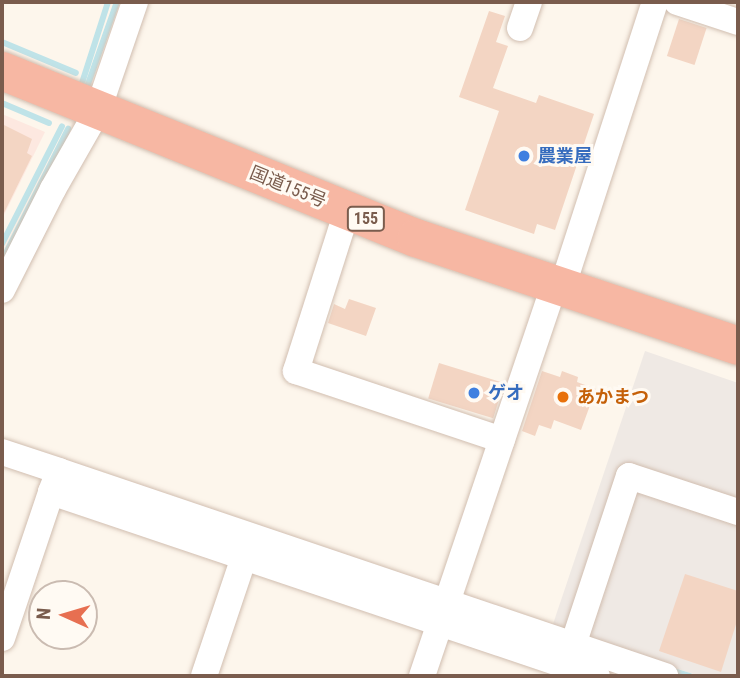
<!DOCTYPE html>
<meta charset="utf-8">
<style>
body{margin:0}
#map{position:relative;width:740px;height:678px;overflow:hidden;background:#fdf6ec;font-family:"Roboto Condensed","Noto Sans JP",sans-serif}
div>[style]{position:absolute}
.commercial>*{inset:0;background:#fde8e0}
.industrial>*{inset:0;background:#efe9e4}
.stream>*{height:6px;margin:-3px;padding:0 3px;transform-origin:3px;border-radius:3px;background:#bfe3e8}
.building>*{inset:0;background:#f3d5c3;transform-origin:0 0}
.roads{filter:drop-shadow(0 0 2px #d1beb0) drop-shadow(0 0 2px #d1beb0)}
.minor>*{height:26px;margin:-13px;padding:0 13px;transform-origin:13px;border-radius:13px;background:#fff}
.highway>*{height:38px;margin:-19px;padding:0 19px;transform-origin:19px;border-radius:19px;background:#f7b7a3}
.dots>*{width:19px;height:19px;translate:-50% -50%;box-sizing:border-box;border:4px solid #fffaf3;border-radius:50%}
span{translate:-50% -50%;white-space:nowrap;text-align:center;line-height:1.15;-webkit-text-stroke:6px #fffaf3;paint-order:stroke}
.shield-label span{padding:2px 5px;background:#fffaf3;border:2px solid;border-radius:5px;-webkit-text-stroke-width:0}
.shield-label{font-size:16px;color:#7a5c4d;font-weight:700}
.shop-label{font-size:18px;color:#366cbe;font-weight:700}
.left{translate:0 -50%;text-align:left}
.street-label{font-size:18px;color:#7a5c4d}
.food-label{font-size:18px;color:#c56008;font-weight:700}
.frame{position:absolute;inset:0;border:4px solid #7a5c4d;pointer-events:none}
.north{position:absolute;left:28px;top:580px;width:70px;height:70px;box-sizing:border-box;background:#fffaf3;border:2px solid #cabbb1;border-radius:50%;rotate:274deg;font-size:19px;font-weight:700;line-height:28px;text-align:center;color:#7a5c4d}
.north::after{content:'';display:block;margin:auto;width:24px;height:32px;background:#e76f51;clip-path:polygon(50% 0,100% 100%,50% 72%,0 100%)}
</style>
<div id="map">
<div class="commercial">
<i style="clip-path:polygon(2px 114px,45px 132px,2px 219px)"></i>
</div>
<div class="industrial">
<i style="clip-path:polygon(645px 351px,738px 383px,738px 676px,699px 676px,552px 627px)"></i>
</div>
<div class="stream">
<i style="left:2px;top:42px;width:80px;rotate:22.7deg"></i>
<i style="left:82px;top:83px;width:85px;rotate:-72.2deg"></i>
<i style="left:87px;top:87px;width:90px;rotate:-70.6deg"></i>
<i style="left:2px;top:103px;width:51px;rotate:23.1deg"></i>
<i style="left:2px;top:244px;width:132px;rotate:-63deg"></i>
<i style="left:2px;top:261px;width:148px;rotate:-63.4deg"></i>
<i style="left:671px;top:670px;width:20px;rotate:18deg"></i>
</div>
<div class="building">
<i style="clip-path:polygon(489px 11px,505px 16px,496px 42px,508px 46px,493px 88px,536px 103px,539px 95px,594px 114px,555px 230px,537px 224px,534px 234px,465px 210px,499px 111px,459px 97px)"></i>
<i style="left:679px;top:19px;width:29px;height:39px;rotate:18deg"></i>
<i style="clip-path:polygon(2px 124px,32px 139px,27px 153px,32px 156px,2px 217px)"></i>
<i style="clip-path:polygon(349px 299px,376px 308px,366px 336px,328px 323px,334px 304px,345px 309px)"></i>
<i style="left:439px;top:363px;width:68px;height:37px;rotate:17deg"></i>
<i style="clip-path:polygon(542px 371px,560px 377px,562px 371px,578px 377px,577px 382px,596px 389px,581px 430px,554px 420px,551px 429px,539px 425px,535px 436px,522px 431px)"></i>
<i style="clip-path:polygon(685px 574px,738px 591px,738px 618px,721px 672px,659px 651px)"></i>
</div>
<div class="roads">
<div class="minor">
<i style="left:677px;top:2px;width:64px;rotate:18.2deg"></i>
<i style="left:520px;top:28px;width:28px;rotate:-71deg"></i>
<i style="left:347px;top:211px;width:168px;rotate:107.7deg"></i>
<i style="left:296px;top:371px;width:217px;rotate:18.5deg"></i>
<i style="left:562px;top:288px;width:301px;rotate:-72deg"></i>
<i style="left:2px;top:290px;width:113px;rotate:-63.2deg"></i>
<i style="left:53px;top:189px;width:91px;rotate:-60.3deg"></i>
<i style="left:98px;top:110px;width:114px;rotate:-71.1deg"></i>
<i style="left:2px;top:452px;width:60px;rotate:18.4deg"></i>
<i style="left:51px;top:492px;width:22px;rotate:-69deg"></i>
<i style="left:59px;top:471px;width:640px;rotate:18.69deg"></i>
<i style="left:2px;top:638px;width:154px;rotate:-71.4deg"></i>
<i style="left:51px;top:492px;width:576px;rotate:18.62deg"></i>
<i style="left:573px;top:645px;width:178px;rotate:-71.7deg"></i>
<i style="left:629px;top:476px;width:115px;rotate:18.3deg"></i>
<i style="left:204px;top:676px;width:126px;rotate:-71.4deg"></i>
<i style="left:422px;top:676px;width:412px;rotate:-71.3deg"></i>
</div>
<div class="highway">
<i style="left:2px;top:71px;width:446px;rotate:22deg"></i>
<i style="left:416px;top:238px;width:340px;rotate:18.5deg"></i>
</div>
</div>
<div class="dots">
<i style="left:524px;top:156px;background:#3f7fe0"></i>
<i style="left:474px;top:393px;background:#3f7fe0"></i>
<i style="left:563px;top:397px;background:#e8710a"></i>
</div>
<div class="shield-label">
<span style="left:366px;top:219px">155</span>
</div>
<div class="shop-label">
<span class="left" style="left:538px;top:156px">農業屋</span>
<span class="left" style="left:488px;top:393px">ゲオ</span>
</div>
<div class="street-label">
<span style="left:288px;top:187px;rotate:22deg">国道155号</span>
</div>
<div class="food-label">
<span class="left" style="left:577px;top:397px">あかまつ</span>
</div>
<div class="frame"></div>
<div class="north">N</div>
</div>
